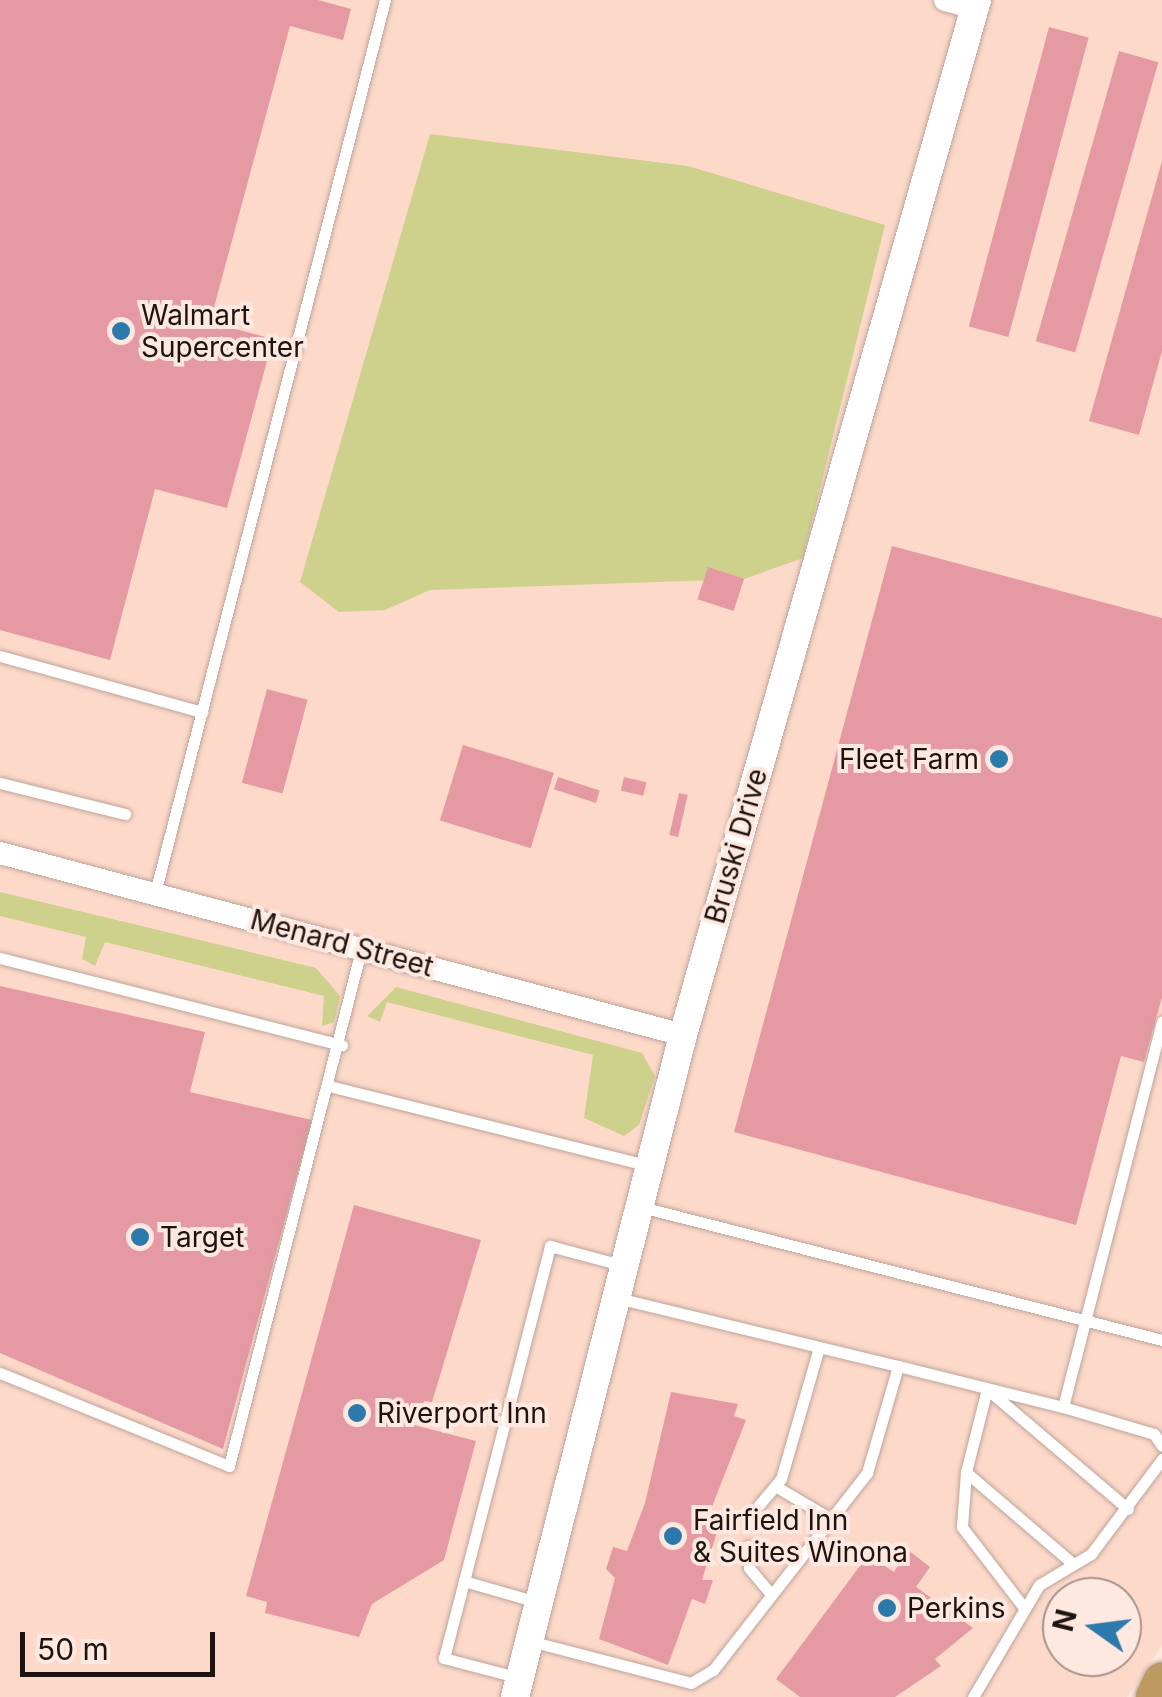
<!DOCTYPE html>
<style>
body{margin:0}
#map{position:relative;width:1162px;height:1697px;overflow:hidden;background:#ffe8df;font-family:Inter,sans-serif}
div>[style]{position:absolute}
.built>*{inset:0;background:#fdd9ca}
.green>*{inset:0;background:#ced18b}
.building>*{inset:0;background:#e599a2;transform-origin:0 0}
.roads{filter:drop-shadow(0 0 2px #bfa59a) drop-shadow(0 0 2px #bfa59a)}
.service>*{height:11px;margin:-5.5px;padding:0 5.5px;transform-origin:5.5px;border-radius:5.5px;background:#fff}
.minor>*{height:22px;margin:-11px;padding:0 11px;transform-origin:11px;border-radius:11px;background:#fff}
.tertiary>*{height:28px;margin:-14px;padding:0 14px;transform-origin:14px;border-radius:14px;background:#fff}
.trunk>*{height:38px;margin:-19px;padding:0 19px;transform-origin:19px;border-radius:19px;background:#bc9a62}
.dots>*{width:28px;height:28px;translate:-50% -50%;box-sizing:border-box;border:5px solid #ffe8df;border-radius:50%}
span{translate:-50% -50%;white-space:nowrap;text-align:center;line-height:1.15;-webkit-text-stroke:8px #ffe8df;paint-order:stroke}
.poi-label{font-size:28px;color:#1d1410}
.left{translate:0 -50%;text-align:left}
.right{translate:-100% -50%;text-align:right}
.street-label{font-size:28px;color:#1d1410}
.north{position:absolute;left:1042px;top:1577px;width:100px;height:100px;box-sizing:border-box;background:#ffe8df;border:2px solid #a5938c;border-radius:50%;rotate:284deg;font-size:28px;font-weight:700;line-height:40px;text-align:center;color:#1d1410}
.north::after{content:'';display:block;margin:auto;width:35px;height:45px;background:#2c79ab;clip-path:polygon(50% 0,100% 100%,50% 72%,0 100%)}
.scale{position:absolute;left:20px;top:1632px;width:195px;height:45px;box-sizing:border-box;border:5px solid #1d1410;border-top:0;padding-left:12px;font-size:30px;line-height:35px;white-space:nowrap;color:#1d1410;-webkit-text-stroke:8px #ffe8df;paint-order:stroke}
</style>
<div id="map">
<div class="built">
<i style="clip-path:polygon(evenodd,0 0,1162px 0,1162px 1645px,1127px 1697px,0 1697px,0 0,1062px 1597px,1122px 1597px,1122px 1657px,1062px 1657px,1062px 1597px)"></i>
</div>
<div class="green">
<i style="clip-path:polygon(430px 134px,688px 166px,885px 225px,803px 558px,744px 579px,430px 590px,385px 610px,339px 612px,300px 582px)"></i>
<i style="clip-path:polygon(0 892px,316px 968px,340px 996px,334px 1022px,322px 1026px,324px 996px,105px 942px,95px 966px,82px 959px,86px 937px,0 916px)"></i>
<i style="clip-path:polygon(396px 987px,642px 1053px,655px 1076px,639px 1125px,624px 1136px,584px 1118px,593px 1055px,387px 1002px,380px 1022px,367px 1016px)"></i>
</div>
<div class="building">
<i style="clip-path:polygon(0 0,318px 0,351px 9px,343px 40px,290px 26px,210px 322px,273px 339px,227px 508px,155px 489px,110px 660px,0 630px)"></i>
<i style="left:1049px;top:27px;width:41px;height:310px;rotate:15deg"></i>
<i style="left:1119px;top:51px;width:41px;height:302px;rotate:16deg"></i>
<i style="clip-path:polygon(1162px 161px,1162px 351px,1139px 435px,1089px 421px)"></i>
<i style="clip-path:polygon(892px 546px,1162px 618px,1162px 997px,1144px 1062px,1121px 1056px,1076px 1225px,734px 1132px)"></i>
<i style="left:708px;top:567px;width:38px;height:34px;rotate:18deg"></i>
<i style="left:267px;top:689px;width:42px;height:97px;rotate:15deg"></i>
<i style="left:463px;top:745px;width:95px;height:79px;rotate:17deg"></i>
<i style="left:558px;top:777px;width:44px;height:13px;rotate:18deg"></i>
<i style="left:624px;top:777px;width:23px;height:14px;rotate:13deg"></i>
<i style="left:679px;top:793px;width:9px;height:43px;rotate:13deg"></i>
<i style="clip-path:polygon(0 986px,205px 1032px,190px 1092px,312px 1120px,223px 1449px,0 1353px)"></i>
<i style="clip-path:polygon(354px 1205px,481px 1240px,432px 1402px,424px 1401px,414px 1425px,476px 1441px,444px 1560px,372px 1604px,359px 1637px,265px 1613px,267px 1602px,246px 1596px)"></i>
<i style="clip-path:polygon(671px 1392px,738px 1404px,734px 1416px,746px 1420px,706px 1522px,719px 1526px,702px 1580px,713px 1580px,705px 1604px,692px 1599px,668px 1665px,599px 1639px,615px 1578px,606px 1569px,613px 1547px,627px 1551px,645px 1503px)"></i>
<i style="clip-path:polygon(908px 1550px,930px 1567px,916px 1587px,973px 1628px,935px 1659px,941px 1666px,895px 1697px,800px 1697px,776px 1679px,868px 1555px,894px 1572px)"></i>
</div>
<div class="roads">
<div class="service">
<i style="left:0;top:656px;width:210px;rotate:15.5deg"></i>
<i style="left:0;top:783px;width:129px;rotate:13.9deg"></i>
<i style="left:155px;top:893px;width:922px;rotate:-75.56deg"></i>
<i style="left:0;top:958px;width:353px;rotate:14.3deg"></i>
<i style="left:333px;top:1087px;width:326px;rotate:14deg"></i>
<i style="left:645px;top:1208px;width:534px;rotate:14.32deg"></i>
<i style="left:898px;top:1366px;width:170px;rotate:14deg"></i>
<i style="left:1063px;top:1407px;width:398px;rotate:-75.6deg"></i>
<i style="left:0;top:1373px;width:247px;rotate:22.1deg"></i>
<i style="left:229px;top:1466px;width:533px;rotate:-75.65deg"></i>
<i style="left:1063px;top:1407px;width:95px;rotate:16.5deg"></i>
<i style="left:1154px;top:1434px;width:14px;rotate:56deg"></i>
<i style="left:966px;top:1472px;width:55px;rotate:94.2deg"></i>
<i style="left:962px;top:1527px;width:103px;rotate:52.5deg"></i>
<i style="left:775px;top:1486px;width:65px;rotate:30.5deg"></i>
<i style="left:759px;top:1505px;width:34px;rotate:-50deg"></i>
<i style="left:781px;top:1479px;width:137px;rotate:-73.9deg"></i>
<i style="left:748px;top:1546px;width:22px;rotate:87deg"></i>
<i style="left:749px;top:1568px;width:35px;rotate:50deg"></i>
<i style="left:1072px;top:1563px;width:140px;rotate:-139.4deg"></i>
<i style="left:966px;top:1472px;width:86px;rotate:-75.8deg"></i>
<i style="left:987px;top:1389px;width:185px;rotate:40.4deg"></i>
<i style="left:464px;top:1581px;width:76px;rotate:16deg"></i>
<i style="left:530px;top:1641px;width:166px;rotate:14.6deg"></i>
<i style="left:691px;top:1683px;width:26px;rotate:-31deg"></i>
<i style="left:713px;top:1670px;width:250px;rotate:-52deg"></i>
<i style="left:867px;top:1473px;width:111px;rotate:-73.8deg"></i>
<i style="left:898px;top:1366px;width:285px;rotate:-166.4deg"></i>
<i style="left:520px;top:1678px;width:79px;rotate:-165.3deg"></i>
<i style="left:444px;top:1658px;width:80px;rotate:-75.4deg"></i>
<i style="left:464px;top:1581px;width:346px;rotate:-75.6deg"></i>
<i style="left:550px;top:1246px;width:78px;rotate:14.9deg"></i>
<i style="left:973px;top:1697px;width:130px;rotate:-59.5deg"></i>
<i style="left:1039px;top:1585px;width:61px;rotate:-30.8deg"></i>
<i style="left:1091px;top:1554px;width:119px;rotate:-53.2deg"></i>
</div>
<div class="minor">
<i style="left:945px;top:0;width:31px;rotate:15deg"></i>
<i style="left:0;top:853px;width:707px;rotate:14.92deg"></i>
</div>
<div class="tertiary">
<i style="left:515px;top:1697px;width:683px;rotate:-75.76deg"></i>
<i style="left:683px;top:1035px;width:1076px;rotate:-74.14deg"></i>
</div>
<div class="trunk">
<i style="left:1155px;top:1697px;width:17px;rotate:-65deg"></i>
</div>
</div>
<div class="dots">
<i style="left:121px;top:331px;background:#2c79ab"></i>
<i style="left:999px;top:759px;background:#2c79ab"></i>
<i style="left:140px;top:1237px;background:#2c79ab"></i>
<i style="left:357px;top:1413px;background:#2c79ab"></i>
<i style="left:673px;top:1536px;background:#2c79ab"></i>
<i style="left:887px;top:1608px;background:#2c79ab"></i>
</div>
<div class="poi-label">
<span class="left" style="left:141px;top:331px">Walmart<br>Supercenter</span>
<span class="right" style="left:979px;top:759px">Fleet Farm</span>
<span class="left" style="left:160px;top:1237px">Target</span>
<span class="left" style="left:377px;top:1413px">Riverport Inn</span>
<span class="left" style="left:693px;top:1536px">Fairfield Inn<br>&amp; Suites Winona</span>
<span class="left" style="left:907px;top:1608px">Perkins</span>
</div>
<div class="street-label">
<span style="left:736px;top:846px;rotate:-74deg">Bruski Drive</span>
<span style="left:342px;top:943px;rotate:15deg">Menard Street</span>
</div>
<div class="north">N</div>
<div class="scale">50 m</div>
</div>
